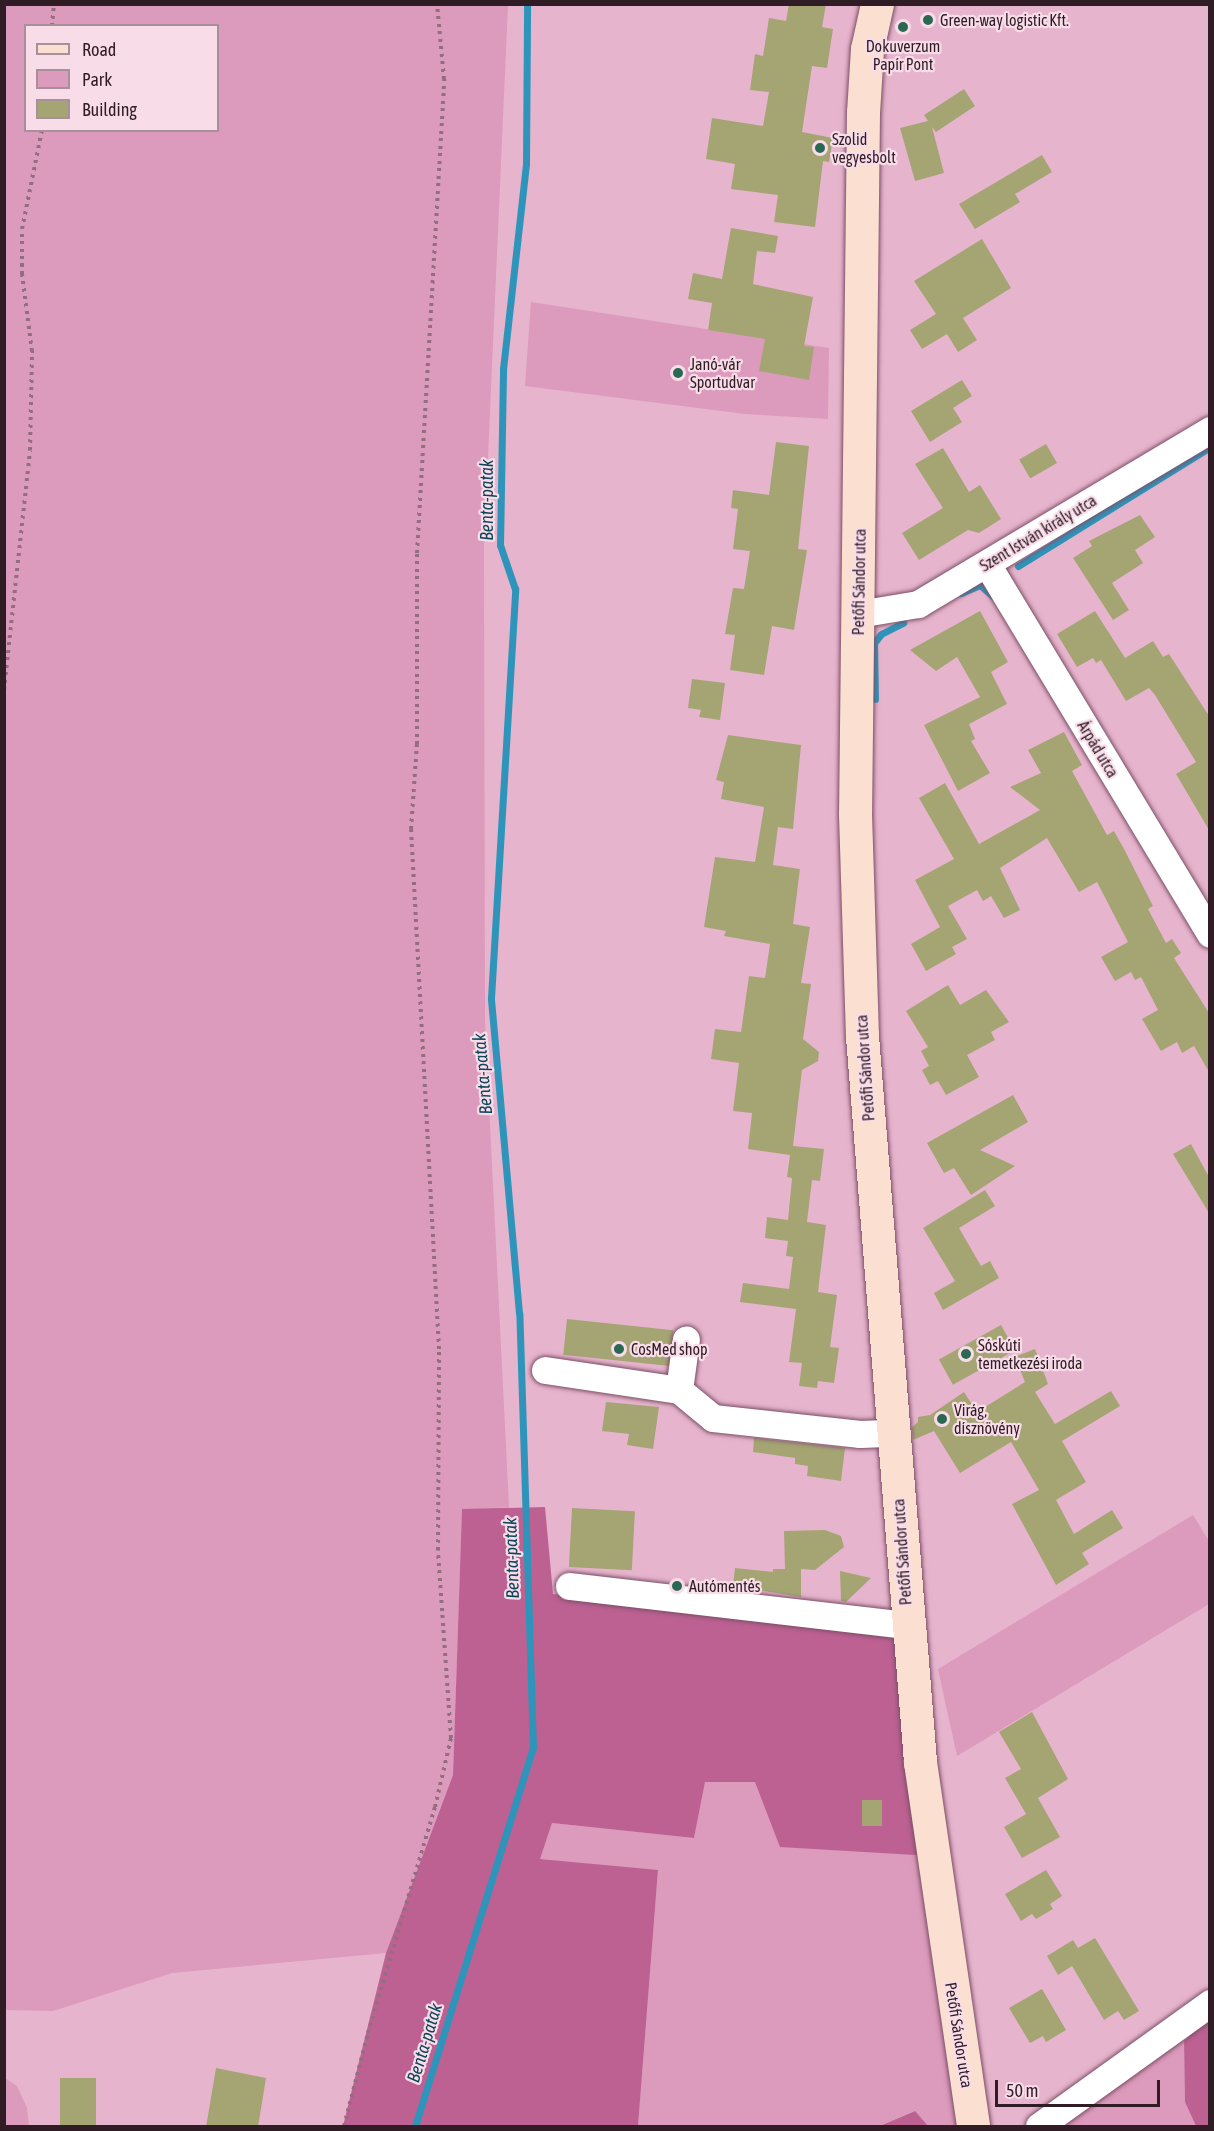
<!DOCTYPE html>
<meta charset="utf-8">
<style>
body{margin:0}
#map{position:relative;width:1214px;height:2131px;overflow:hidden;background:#e7b4cd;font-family:"Asap Condensed",sans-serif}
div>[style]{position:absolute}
.green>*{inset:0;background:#dc9abc}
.forest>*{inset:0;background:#bd6193}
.stream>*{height:7px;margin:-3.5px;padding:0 3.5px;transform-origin:3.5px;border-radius:3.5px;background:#2f94ba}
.building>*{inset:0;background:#a5a574;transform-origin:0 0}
.path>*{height:4px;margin-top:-2px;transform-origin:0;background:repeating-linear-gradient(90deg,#936e80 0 3px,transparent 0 7.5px)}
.roads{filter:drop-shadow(0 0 2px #7b4f66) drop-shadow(0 0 2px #7b4f66)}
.minor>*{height:27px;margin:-13.5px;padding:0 13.5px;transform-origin:13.5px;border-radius:13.5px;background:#fff}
.major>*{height:33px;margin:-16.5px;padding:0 16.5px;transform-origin:16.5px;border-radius:16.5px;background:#fbe0d2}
.dots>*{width:16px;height:16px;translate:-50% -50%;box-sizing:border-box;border:3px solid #f8dde9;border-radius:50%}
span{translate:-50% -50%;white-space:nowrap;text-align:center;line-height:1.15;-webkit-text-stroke:4.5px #f8dde9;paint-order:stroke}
.poi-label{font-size:16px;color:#2f1c25}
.left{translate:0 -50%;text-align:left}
.street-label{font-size:16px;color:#2f1c25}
.water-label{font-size:18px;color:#0c4559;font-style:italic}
.frame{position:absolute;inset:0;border:6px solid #2f1c25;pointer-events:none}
.legend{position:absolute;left:24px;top:24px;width:195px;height:108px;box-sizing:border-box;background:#f8dde9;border:2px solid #a8909b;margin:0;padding:8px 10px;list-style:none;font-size:18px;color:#2f1c25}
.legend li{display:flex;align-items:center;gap:12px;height:30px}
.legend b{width:30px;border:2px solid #a8909b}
.scale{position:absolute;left:995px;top:2080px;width:165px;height:27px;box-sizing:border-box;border:3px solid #2f1c25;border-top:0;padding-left:8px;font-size:18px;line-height:21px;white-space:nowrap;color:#2f1c25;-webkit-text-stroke:4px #f8dde9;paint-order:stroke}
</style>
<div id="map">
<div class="green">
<i style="clip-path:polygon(evenodd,4px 5px,508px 5px,484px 547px,485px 1024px,509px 1507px,462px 1510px,453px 1775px,386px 1953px,172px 1973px,53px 2011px,4px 2010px,4px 5px,26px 26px,218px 26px,218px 130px,26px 130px,26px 26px)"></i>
<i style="clip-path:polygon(531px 302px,829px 348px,828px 419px,745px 414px,525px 386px)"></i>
<i style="clip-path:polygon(1193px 1515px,1209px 1541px,1209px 1604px,957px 1756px,938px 1669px)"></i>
<i style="clip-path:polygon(705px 1782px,755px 1782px,932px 1856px,973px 2126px,928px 2126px,914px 2111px,880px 2126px,638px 2126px,658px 1871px,540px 1859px,552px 1823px,694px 1838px)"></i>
<i style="clip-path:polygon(1184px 2041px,1185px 2102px,1196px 2126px,1031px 2126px,1167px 2043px)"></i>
<i style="clip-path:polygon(5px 2078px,17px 2086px,27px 2108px,29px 2126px,5px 2126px)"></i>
</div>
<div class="forest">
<i style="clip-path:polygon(545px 1507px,553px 1594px,909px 1635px,932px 1856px,780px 1847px,755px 1782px,705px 1782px,694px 1838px,552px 1823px,540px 1859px,658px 1870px,638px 2126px,343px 2126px,386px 1953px,453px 1775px,462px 1509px)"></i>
<i style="clip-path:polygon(1209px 2018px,1209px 2126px,1196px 2126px,1185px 2102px,1184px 2041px)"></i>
<i style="clip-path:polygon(915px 2111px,928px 2126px,880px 2126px)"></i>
</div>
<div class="stream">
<i style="left:1018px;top:566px;width:226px;rotate:-31.8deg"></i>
<i style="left:961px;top:593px;width:21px;rotate:-23deg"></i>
<i style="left:980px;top:585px;width:18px;rotate:41deg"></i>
<i style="left:875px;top:699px;width:56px;rotate:-91deg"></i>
<i style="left:874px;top:643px;width:11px;rotate:-52deg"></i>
<i style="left:881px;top:634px;width:25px;rotate:-27deg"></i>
<i style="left:415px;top:2126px;width:396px;rotate:-72.7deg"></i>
<i style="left:533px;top:1748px;width:435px;rotate:-91.8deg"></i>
<i style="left:519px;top:1313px;width:316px;rotate:-95.1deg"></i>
<i style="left:491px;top:998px;width:410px;rotate:-86.6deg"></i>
<i style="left:515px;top:589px;width:46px;rotate:-108.8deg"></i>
<i style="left:500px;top:545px;width:176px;rotate:-89deg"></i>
<i style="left:503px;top:369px;width:206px;rotate:-83.6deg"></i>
<i style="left:526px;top:164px;width:160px;rotate:-89.6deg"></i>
</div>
<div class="building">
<i style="clip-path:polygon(789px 4px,826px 4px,822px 27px,833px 29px,827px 68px,812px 66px,802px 132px,833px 138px,829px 162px,823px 161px,815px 227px,774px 222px,778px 195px,731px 189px,735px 164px,706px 159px,712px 118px,763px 126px,769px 92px,750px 90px,755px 54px,763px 56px,769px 18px,786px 21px)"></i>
<i style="clip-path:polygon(964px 89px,975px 106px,936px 132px,932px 127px,944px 173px,915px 181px,900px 128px,928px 121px,924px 115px)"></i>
<i style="clip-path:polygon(1042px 155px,1052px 172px,1015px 194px,1020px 202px,975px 229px,959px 204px)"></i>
<i style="clip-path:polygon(731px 228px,778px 236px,775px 253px,757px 251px,753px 284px,813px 297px,804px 346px,814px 347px,809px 380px,759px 371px,765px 339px,708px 330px,712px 303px,688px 299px,693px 273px,722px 279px)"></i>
<i style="clip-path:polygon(982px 239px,1011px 288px,963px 318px,977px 340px,958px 352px,947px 334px,922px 349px,910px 330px,936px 314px,914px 281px)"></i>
<i style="clip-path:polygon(962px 380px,972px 396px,953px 408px,962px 422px,930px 442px,911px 411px)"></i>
<i style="clip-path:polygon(776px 442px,809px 446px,798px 549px,807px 550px,794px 630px,772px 626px,764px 675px,730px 670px,735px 635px,725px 634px,733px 588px,744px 589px,750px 551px,733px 549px,738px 509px,731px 508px,733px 490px,769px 495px)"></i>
<i style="left:1046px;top:444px;width:22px;height:31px;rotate:60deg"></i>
<i style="clip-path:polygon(943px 448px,969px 492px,980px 485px,1001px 519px,979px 533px,968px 530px,919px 560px,902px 533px,943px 508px,915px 464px)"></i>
<i style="clip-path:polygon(1140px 515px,1155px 537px,1135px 550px,1143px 563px,1112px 583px,1129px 610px,1113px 620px,1073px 558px,1092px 546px,1089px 541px)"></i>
<i style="clip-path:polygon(980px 611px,1008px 662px,991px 672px,1007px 704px,969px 724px,975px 739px,971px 741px,990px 773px,958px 791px,924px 725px,980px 697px,957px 657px,936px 671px,910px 650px)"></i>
<i style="clip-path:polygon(1095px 611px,1125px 658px,1153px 641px,1163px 657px,1169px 654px,1209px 716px,1209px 830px,1176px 774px,1196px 762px,1155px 695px,1149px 688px,1126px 701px,1101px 660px,1096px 663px,1093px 658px,1077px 667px,1057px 634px)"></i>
<i style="clip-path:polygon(692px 679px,725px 683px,720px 720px,699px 717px,701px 710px,688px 708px)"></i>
<i style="clip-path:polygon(1064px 732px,1082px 765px,1072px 771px,1107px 835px,1114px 831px,1124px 849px,1153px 906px,1148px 909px,1166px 943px,1172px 939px,1181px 953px,1174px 958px,1209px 1013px,1209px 1072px,1194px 1046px,1182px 1053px,1177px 1042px,1161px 1051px,1142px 1019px,1158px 1010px,1141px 977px,1135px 980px,1131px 972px,1115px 981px,1101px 957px,1128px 942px,1097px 882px,1079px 892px,1047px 838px,1000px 868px,1020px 910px,1004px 918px,991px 896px,983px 901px,977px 890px,948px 906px,967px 939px,952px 947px,956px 954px,926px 971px,911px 944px,940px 927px,915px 880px,954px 859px,919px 798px,945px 783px,979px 844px,1040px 810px,1010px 787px,1041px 773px,1028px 750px)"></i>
<i style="clip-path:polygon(728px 735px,801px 745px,793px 829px,778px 827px,773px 865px,800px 869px,793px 924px,810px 927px,801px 983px,811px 984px,803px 1039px,819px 1052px,818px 1061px,802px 1070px,793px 1146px,824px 1149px,820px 1181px,812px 1180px,807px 1222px,826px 1225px,818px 1292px,837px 1295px,830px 1347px,839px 1348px,834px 1383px,818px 1381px,817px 1388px,799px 1386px,802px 1363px,789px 1362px,796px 1309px,740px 1302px,743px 1283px,789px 1289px,793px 1257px,786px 1256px,788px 1241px,765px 1238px,767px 1217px,788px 1220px,792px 1178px,787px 1177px,790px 1155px,748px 1149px,752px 1113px,733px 1111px,739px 1063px,711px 1059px,715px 1029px,741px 1032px,749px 976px,765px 978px,770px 944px,724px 936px,726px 931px,704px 927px,715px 857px,755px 862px,764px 807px,721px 799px,724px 782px,716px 780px)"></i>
<i style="clip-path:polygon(948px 985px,960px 1005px,986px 990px,1009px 1022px,991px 1032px,995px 1040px,967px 1055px,979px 1077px,946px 1095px,938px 1081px,930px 1085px,922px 1070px,929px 1066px,921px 1051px,928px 1047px,906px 1011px)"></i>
<i style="clip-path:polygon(1013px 1095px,1028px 1122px,980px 1150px,1015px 1166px,971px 1195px,954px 1168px,944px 1173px,927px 1143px)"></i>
<i style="clip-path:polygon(1191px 1144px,1209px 1177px,1209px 1213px,1173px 1154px)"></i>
<i style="clip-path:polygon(985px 1190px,995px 1206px,959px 1228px,981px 1266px,990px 1261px,999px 1278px,943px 1310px,934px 1293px,955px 1281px,923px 1228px)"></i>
<i style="left:567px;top:1319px;width:107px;height:36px;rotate:6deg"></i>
<i style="left:1001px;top:1325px;width:29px;height:71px;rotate:61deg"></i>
<i style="clip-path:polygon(1035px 1349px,1048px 1384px,1035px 1392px,1055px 1424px,1111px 1391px,1120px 1406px,1062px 1441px,1086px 1482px,1056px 1500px,1074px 1534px,1112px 1510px,1123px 1528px,1082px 1553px,1089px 1564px,1056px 1585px,1012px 1504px,1039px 1490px,1011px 1442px,960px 1473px,934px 1431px,913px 1440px,912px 1427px,918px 1422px,918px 1417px,930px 1415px,964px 1392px,977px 1412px,1025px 1382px,1015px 1357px)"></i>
<i style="clip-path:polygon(606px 1402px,659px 1407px,653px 1449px,627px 1445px,629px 1434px,602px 1431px)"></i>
<i style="clip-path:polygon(754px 1438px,845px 1448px,841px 1481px,807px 1476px,808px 1466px,795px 1464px,795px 1458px,753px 1452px)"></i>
<i style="left:572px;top:1508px;width:63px;height:59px;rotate:3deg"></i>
<i style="clip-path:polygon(825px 1530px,841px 1536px,844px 1547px,815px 1570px,801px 1569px,801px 1597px,733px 1586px,735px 1568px,773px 1572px,773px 1569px,785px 1569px,784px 1531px)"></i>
<i style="clip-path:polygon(840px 1571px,871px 1578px,846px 1602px,841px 1601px)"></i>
<i style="clip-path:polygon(1032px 1712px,1068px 1779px,1038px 1798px,1060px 1837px,1022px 1858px,1004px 1827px,1026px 1814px,1005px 1778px,1021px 1769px,999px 1732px)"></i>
<i style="left:882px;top:1800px;width:26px;height:20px;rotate:90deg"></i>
<i style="clip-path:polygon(1046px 1870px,1062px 1896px,1050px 1904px,1053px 1909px,1036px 1919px,1032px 1914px,1021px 1921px,1005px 1894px)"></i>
<i style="clip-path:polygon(1095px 1938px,1139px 2011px,1124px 2020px,1118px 2011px,1104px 2020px,1072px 1966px,1058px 1975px,1047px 1956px,1073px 1940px,1078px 1948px)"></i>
<i style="clip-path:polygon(1042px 1989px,1066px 2030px,1046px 2042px,1043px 2036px,1030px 2043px,1009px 2008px)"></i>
<i style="clip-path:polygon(216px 2068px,266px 2078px,258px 2127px,206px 2127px)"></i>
<i style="left:60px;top:2078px;width:36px;height:49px"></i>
</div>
<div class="path">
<i style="left:52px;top:26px;width:22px;rotate:-85deg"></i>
<i style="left:4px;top:690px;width:241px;rotate:-83.8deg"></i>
<i style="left:30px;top:450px;width:99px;rotate:-88.8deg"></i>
<i style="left:32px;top:351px;width:78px;rotate:-97.4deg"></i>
<i style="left:22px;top:274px;width:45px;rotate:-90deg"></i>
<i style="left:22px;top:229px;width:101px;rotate:-78.6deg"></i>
<i style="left:344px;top:2126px;width:96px;rotate:-75.5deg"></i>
<i style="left:368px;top:2033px;width:236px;rotate:-73.5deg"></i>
<i style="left:435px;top:1807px;width:71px;rotate:-76.9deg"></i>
<i style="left:451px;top:1738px;width:188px;rotate:-94deg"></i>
<i style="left:438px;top:1550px;width:201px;rotate:-89.7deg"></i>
<i style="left:439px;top:1349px;width:521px;rotate:-93.08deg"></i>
<i style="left:411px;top:829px;width:85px;rotate:-86deg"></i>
<i style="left:417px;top:744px;width:191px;rotate:-90deg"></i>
<i style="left:417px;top:553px;width:475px;rotate:-86.7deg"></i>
<i style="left:444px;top:79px;width:75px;rotate:-95.3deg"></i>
</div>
<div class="roads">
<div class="minor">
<i style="left:987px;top:564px;width:432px;rotate:58.9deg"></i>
<i style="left:858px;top:614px;width:61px;rotate:-9.5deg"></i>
<i style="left:918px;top:604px;width:340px;rotate:-30.8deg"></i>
<i style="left:545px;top:1370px;width:135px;rotate:8.5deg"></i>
<i style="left:679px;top:1390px;width:44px;rotate:39.5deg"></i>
<i style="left:713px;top:1418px;width:148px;rotate:6.2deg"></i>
<i style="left:860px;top:1434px;width:33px;rotate:-2deg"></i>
<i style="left:679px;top:1390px;width:51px;rotate:-82.2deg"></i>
<i style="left:569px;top:1586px;width:341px;rotate:6.6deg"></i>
<i style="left:1039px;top:2126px;width:211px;rotate:-35.7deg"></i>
</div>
<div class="major">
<i style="left:877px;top:4px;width:46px;rotate:102.5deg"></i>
<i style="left:867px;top:49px;width:63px;rotate:93.6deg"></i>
<i style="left:863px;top:112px;width:702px;rotate:90.65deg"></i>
<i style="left:855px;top:814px;width:222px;rotate:88.2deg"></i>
<i style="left:862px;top:1036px;width:728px;rotate:85.43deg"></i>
<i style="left:920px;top:1762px;width:368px;rotate:81.7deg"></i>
</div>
</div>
<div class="dots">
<i style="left:928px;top:20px;background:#2b6853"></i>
<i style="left:903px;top:27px;background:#2b6853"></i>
<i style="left:820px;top:148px;background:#2b6853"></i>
<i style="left:678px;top:373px;background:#2b6853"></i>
<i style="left:619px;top:1349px;background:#2b6853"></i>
<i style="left:966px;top:1354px;background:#2b6853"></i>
<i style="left:942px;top:1419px;background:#2b6853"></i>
<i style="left:677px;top:1586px;background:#2b6853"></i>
</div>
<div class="poi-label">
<span class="left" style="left:940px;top:20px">Green-way logistic Kft.</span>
<span style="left:903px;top:55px">Dokuverzum<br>Papír Pont</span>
<span class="left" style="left:832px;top:148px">Szolid<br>vegyesbolt</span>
<span class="left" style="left:690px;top:373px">Janó-vár<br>Sportudvar</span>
<span class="left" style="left:978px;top:1354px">Sóskúti<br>temetkezési iroda</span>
<span class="left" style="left:631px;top:1349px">CosMed shop</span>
<span class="left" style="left:954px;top:1419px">Virág,<br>dísznövény</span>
<span class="left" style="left:689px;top:1586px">Autómentés</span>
</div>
<div class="street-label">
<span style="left:1038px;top:533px;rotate:-31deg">Szent István király utca</span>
<span style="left:859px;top:582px;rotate:-89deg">Petőfi Sándor utca</span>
<span style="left:1098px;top:749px;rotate:59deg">Árpád utca</span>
<span style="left:865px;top:1068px;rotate:-94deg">Petőfi Sándor utca</span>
<span style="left:902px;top:1552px;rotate:-94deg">Petőfi Sándor utca</span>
<span style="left:959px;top:2035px;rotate:81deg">Petőfi Sándor utca</span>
</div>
<div class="water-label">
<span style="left:487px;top:500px;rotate:-90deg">Benta-patak</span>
<span style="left:483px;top:1074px;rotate:-95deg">Benta-patak</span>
<span style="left:512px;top:1558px;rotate:-92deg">Benta-patak</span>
<span style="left:425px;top:2043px;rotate:-73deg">Benta-patak</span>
</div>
<div class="frame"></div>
<ul class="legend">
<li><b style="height:8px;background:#fbe0d2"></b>Road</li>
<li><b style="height:16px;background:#dc9abc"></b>Park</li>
<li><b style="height:16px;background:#a5a574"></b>Building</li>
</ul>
<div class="scale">50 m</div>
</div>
